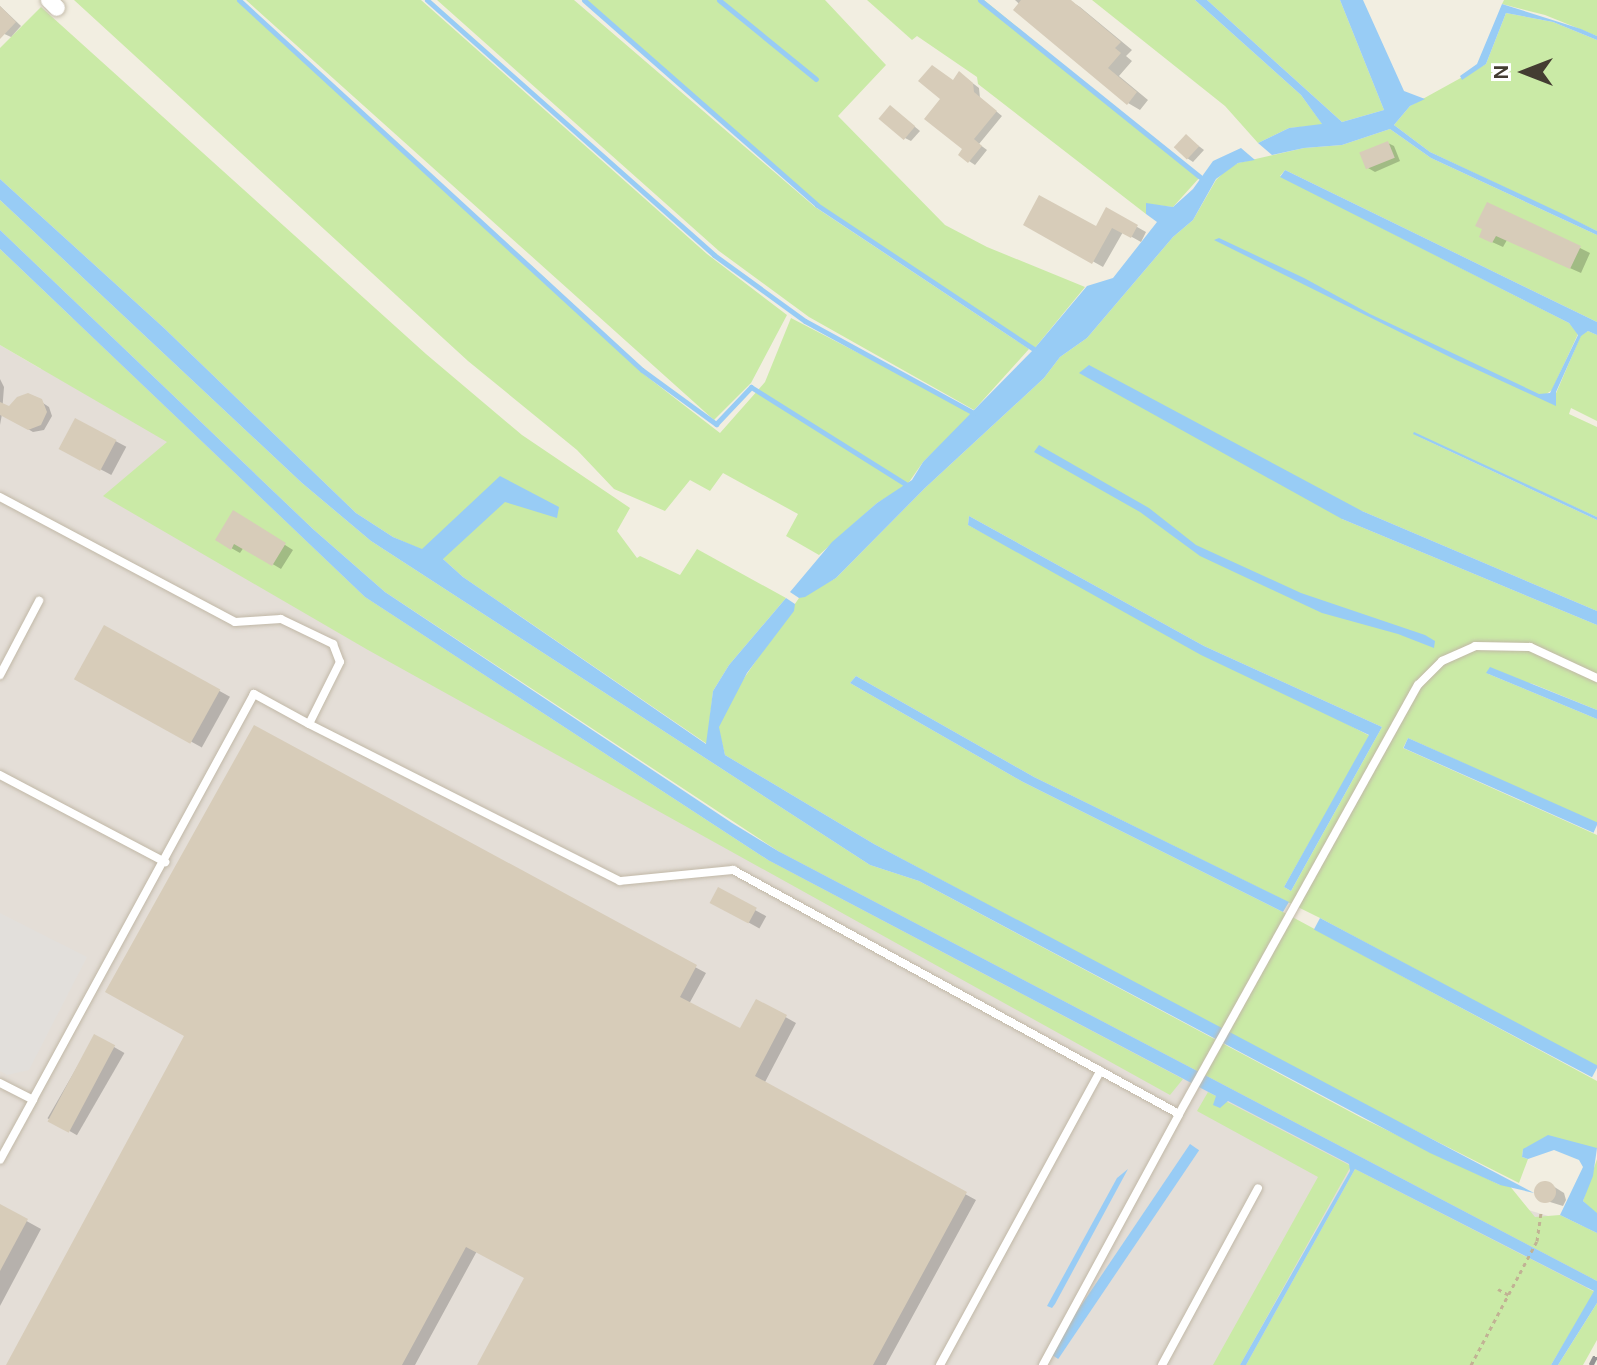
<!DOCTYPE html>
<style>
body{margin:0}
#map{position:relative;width:1597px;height:1365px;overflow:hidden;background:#f2eee1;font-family:Karla,sans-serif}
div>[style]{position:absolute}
.industrial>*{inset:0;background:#e4ded7}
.green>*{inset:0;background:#caeaa6}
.parking>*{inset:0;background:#e2dfdb}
.water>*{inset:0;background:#98ccf5;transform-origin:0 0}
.shadow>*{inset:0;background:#0003;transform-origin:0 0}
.stream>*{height:5px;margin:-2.5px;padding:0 2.5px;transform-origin:2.5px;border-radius:2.5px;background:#98ccf5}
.building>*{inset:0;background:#d7ccb9;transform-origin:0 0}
.round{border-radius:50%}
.path>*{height:3px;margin-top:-1.5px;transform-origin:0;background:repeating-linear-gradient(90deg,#c1b294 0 4px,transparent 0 8px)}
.roads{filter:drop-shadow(0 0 2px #c1b8a7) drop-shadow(0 0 2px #c1b8a7)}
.lane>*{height:8px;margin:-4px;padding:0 4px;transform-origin:4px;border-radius:4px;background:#fff}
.street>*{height:16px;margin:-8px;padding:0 8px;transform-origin:8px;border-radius:8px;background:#fff}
.rail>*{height:5px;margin-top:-2.5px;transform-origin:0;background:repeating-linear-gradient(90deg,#939393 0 10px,transparent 0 20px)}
span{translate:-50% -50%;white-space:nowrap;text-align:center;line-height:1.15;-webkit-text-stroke:8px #fff;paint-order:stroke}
.north{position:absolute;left:1485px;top:32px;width:80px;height:80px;-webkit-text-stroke:6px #fff;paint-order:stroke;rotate:270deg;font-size:22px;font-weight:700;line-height:32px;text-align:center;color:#443d32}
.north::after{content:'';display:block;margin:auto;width:28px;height:36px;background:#443d32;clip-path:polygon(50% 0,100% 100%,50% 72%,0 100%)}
</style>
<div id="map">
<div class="industrial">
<i style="clip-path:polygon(72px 317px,365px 597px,767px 860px,801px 840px,1471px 1193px,1589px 1228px,1586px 1234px,1597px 1273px,1536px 1365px,0 1365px,0 345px,41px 369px)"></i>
</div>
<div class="green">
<i style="clip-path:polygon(74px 0,238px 0,547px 280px,641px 372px,720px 433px,765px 382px,791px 318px,974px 413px,923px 462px,907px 485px,877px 503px,819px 555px,786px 536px,798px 514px,723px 473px,710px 491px,690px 480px,665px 511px,614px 489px,577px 450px,468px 361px)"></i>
<i style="clip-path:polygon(246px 0,421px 0,707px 254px,787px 315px,751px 383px,714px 420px)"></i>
<i style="clip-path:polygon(437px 0,574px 0,815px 207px,1029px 349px,974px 410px,809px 317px,719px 251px)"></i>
<i style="clip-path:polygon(587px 0,825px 0,886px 65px,838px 116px,945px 225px,987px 247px,1085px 287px,1034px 349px,818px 204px)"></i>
<i style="clip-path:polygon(867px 0,984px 0,1200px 177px,1173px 207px,1147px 204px,1146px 214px,978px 84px,977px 77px,917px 36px,912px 40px)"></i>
<i style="clip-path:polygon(1092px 0,1195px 0,1301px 95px,1323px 125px,1289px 128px,1258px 143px,1225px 106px)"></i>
<i style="clip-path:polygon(1207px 0,1340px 0,1384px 110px,1342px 122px)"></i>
<i style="clip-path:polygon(1504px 0,1597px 0,1597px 36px,1545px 15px,1502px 4px)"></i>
<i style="clip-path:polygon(41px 7px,426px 354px,522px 435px,630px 508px,617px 531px,637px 558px,640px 556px,680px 575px,697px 549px,786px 598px,729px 665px,713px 691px,707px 744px,463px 577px,443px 559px,393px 537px,356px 513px,164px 328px,0 179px,0 48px)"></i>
<i style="clip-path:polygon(1506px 13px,1553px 22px,1597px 40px,1597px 231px,1430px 152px,1394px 125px,1410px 106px,1486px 64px)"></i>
<i style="clip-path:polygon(evenodd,1390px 129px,1431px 158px,1597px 235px,1597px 322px,1285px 170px,1280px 176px,1569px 323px,1578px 334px,1552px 390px,1545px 395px,1554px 398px,1581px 335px,1588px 331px,1597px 335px,1597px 421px,1571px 408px,1569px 414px,1597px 427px,1597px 517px,1413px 434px,1597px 520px,1597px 611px,1362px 511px,1342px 519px,1597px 625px,1597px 710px,1533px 684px,1486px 673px,1597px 719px,1597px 824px,1408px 738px,1403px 748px,1597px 835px,1597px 1067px,1320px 918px,1034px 777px,856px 676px,850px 683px,1023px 782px,1283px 912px,1597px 1081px,1597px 1148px,1523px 1149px,1522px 1157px,1528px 1159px,1519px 1183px,1321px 1083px,874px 844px,725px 755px,718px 727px,736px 690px,799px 598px,836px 578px,925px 488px,1044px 378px,1060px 357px,1087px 338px,1173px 237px,1193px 220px,1216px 180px,1226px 170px,1238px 163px,1304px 148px,1342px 145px,1390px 129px,969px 516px,1204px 646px,1382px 727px,1291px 891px,1284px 887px,1370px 736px,968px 525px,969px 516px)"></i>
<i style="clip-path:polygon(0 200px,302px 483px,371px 541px,870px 865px,919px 881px,1362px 1118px,1500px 1185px,1509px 1185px,1535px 1217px,1560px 1215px,1597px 1233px,1597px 1281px,778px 851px,385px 592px,313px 529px,0 230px)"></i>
<i style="clip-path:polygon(0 249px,365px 597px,768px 860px,1183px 1079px,1170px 1095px,368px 650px,103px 496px,167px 442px,0 345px)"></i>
<i style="clip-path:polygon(1208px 1092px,1351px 1166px,1240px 1365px,1213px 1365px,1318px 1177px,1197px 1111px)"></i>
<i style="clip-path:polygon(1597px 1159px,1597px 1215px,1583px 1201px)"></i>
<i style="clip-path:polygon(1355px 1169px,1595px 1292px,1551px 1365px,1246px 1365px)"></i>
<i style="clip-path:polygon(1597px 1303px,1597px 1340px,1583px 1365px,1558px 1365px)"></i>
</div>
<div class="parking">
<i style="clip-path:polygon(0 913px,87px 957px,29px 1070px,7px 1075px,0 1071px)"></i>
</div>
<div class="water">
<i style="clip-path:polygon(1195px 0,1207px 0,1342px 122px,1384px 110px,1340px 0,1363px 0,1404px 91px,1425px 99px,1410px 106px,1394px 125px,1430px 152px,1565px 215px,1597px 231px,1597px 235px,1431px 158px,1390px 129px,1342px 145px,1304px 148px,1272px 155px,1258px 143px,1289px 128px,1322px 124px,1301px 95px)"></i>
<i style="clip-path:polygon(1502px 4px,1581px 29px,1597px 36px,1597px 40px,1553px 22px,1506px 13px,1486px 64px,1462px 80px,1460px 76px,1477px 64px)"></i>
<i style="clip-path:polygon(1241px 148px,1255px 160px,1238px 163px,1216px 179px,1193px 220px,1173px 237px,1087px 338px,1060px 357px,1044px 378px,925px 488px,836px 578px,805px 597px,799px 598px,790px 592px,832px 542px,877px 503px,912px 480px,923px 462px,1034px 349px,1087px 286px,1113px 278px,1157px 222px,1146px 214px,1146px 203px,1173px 207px,1193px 189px,1213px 161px)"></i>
<i style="clip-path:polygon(1285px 170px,1597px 322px,1597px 335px,1588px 331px,1581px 336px,1556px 392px,1556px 406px,1456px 360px,1214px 240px,1219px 238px,1304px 278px,1370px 314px,1539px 394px,1550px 393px,1578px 335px,1569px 323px,1280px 177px)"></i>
<i style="clip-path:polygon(0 179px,164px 328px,356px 513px,393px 537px,422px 549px,500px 476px,559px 507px,557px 518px,505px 502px,443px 559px,463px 577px,706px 744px,713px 691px,729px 665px,786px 598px,795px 604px,794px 611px,747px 673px,719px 727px,725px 755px,874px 844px,1534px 1193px,1500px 1185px,1430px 1153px,919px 881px,870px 865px,371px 541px,302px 483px,0 200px)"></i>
<i style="clip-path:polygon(0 230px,313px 529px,385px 592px,732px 823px,778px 851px,1597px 1281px,1597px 1303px,1558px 1365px,1551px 1365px,1594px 1291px,1355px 1169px,1246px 1365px,1240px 1365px,1350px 1171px,1349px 1164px,1228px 1101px,1220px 1108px,1213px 1105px,1216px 1096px,768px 860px,365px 597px,0 249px)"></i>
<i style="clip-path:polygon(1089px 365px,1362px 511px,1597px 611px,1597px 625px,1342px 519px,1079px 373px)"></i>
<i style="clip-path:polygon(1414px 432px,1597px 517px,1597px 520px,1413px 434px)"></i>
<i style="clip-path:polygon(1039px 445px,1149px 508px,1196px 545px,1301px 593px,1425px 635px,1435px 641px,1434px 648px,1398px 634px,1322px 613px,1200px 556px,1140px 512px,1034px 452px)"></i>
<i style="clip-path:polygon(969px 516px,1204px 646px,1382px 727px,1291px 891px,1284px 887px,1369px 735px,1201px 655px,968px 525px)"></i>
<i style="clip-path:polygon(1490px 667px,1597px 710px,1597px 719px,1486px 673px)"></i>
<i style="clip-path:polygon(856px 676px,1034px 777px,1289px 902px,1283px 912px,1023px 782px,850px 683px)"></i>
<i style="left:1408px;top:738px;width:208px;height:11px;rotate:24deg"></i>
<i style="left:1320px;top:918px;width:315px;height:13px;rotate:28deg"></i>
<i style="clip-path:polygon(1548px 1135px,1597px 1148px,1593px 1176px,1583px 1201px,1597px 1213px,1597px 1233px,1560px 1215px,1583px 1167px,1579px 1160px,1554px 1150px,1528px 1159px,1522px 1157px,1523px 1149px)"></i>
<i style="left:1190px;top:1144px;width:11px;height:252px;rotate:34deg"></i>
<i style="clip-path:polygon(1128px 1169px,1055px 1304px,1052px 1308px,1047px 1306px,1117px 1178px)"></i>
</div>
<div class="shadow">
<i style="clip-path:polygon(1015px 0,1069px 0,1080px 7px,1132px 50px,1126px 56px,1132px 61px,1119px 76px,1148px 100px,1140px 110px,1128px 103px)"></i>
<i style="clip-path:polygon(0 6px,21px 26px,11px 37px,0 32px)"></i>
<i style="clip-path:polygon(966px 78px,979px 88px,980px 98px,1002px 116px,979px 144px,987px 150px,975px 165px,969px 161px,965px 149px,954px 82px)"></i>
<i style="clip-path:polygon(896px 111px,920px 131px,911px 141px,905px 138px)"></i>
<i style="clip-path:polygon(1187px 137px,1204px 150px,1193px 162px,1187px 158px)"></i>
<i style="clip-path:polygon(1388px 143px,1394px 146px,1400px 161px,1375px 172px,1368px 168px)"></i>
<i style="clip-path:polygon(1107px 210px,1146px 232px,1141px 242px,1123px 232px,1103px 267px,1026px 224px,1096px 229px)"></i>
<i style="clip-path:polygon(1485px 229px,1580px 248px,1590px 253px,1581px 273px,1507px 240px,1503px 247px,1492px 242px)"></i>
<i style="clip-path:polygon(0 379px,4px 387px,2px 413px,31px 395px,49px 407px,52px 416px,44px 430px,33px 432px,2px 414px,0 425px)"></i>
<i style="left:76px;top:420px;width:57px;height:32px;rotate:28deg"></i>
<i style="clip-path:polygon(234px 513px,293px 550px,281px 569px,244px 547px,240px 553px,217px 540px)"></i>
<i style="left:104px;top:627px;width:144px;height:58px;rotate:29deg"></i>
<i style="clip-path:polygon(254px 728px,706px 973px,689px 1004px,741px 1031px,757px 1001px,796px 1023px,764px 1084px,976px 1200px,886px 1365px,479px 1365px,527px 1278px,477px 1251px,415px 1365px,8px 1365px,187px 1036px)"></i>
<i style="left:719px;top:890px;width:54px;height:14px;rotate:29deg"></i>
<i style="left:95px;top:1036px;width:34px;height:95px;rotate:30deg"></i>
<i style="clip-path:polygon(1545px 1181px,1564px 1193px,1566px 1200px,1563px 1206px,1537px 1198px,1536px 1191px)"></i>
<i style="clip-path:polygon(3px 1208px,41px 1229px,0 1306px,0 1214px)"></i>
</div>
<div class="stream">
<i style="left:239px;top:0;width:547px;rotate:42.56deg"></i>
<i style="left:642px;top:370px;width:92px;rotate:36.1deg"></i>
<i style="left:716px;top:424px;width:51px;rotate:-46.6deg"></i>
<i style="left:751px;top:387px;width:184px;rotate:32.1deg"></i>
<i style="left:427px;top:0;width:384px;rotate:41.6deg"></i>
<i style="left:714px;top:255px;width:112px;rotate:36deg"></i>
<i style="left:805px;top:321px;width:192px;rotate:28.6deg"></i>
<i style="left:584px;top:0;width:310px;rotate:41.3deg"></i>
<i style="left:817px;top:205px;width:260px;rotate:33.6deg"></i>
<i style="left:719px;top:0;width:125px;rotate:39.2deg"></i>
<i style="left:980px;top:0;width:282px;rotate:38.8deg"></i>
</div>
<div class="building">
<i style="clip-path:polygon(1021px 0,1071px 0,1121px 42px,1115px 48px,1121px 53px,1108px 68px,1137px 92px,1127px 105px,1013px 10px)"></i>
<i style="clip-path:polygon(0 6px,16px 22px,0 39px)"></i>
<i style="clip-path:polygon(932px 65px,953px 80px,959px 71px,973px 83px,974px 92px,997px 111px,974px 139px,982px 146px,968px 163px,958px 155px,962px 149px,924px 119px,940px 99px,918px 81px)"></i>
<i style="left:890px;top:105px;width:33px;height:18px;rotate:40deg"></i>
<i style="left:1186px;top:134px;width:18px;height:18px;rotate:43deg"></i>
<i style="left:1388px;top:141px;width:18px;height:31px;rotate:68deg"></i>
<i style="clip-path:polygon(1039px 195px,1096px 226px,1106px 207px,1138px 225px,1131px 238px,1112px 228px,1092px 264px,1023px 225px)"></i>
<i style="clip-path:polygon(1487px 202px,1581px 246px,1570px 269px,1496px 236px,1492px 243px,1479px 237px,1482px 229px,1475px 226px)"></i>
<i style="clip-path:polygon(28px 393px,42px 399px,47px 412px,41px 425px,28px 430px,0 415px,0 402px,9px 406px,17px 397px)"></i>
<i style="left:75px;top:418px;width:47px;height:35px;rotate:28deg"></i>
<i style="clip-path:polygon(233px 510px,286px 543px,272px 566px,234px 544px,231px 550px,215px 540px)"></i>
<i style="left:104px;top:625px;width:133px;height:62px;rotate:29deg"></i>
<i style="clip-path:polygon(254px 725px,697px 965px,680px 997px,740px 1028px,756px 999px,787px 1015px,755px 1076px,967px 1192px,873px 1365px,477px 1365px,524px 1278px,466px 1247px,402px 1365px,6px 1365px,184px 1036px,105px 992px)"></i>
<i style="left:718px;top:887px;width:44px;height:18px;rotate:28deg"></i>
<i style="left:94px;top:1034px;width:24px;height:99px;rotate:28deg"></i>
<i class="round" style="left:1534px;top:1181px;width:22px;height:22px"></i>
<i style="clip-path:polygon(0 1204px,28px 1219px,0 1271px)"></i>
</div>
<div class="path">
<i style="left:1498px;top:1289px;width:13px;rotate:29deg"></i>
<i style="left:1471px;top:1365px;width:140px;rotate:-62deg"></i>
<i style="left:1537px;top:1241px;width:28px;rotate:-82deg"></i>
</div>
<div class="roads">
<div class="lane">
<i style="left:0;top:497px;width:266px;rotate:28deg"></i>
<i style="left:235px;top:622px;width:46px;rotate:-3.7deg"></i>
<i style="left:281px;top:619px;width:58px;rotate:25.7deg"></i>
<i style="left:333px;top:644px;width:19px;rotate:69deg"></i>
<i style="left:340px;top:662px;width:69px;rotate:116.6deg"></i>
<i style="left:309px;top:724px;width:63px;rotate:-151.4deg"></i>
<i style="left:254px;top:694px;width:462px;rotate:118.6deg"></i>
<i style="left:0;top:675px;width:84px;rotate:-62.2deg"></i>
<i style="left:309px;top:724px;width:348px;rotate:26.8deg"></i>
<i style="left:620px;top:881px;width:114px;rotate:-5.6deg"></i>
<i style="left:733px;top:870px;width:508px;rotate:28.68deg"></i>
<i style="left:0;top:775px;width:187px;rotate:27.8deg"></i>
<i style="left:0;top:1083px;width:37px;rotate:27deg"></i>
<i style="left:33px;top:1100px;width:68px;rotate:118.8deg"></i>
<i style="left:940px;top:1365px;width:335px;rotate:-61.4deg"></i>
<i style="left:1043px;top:1365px;width:285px;rotate:-61.5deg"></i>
<i style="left:1179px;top:1114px;width:491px;rotate:-60.9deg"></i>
<i style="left:1418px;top:685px;width:34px;rotate:-45deg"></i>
<i style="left:1442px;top:661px;width:36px;rotate:-24deg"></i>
<i style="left:1475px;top:646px;width:55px;rotate:1deg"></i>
<i style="left:1530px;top:647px;width:74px;rotate:24.8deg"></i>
<i style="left:1162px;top:1365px;width:201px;rotate:-61.5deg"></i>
</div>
<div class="street">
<i style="left:49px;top:0;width:11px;rotate:45deg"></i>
</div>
</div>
<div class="rail">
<i style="left:1591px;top:1365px;width:13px;rotate:-63deg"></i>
</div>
<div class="north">N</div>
</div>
